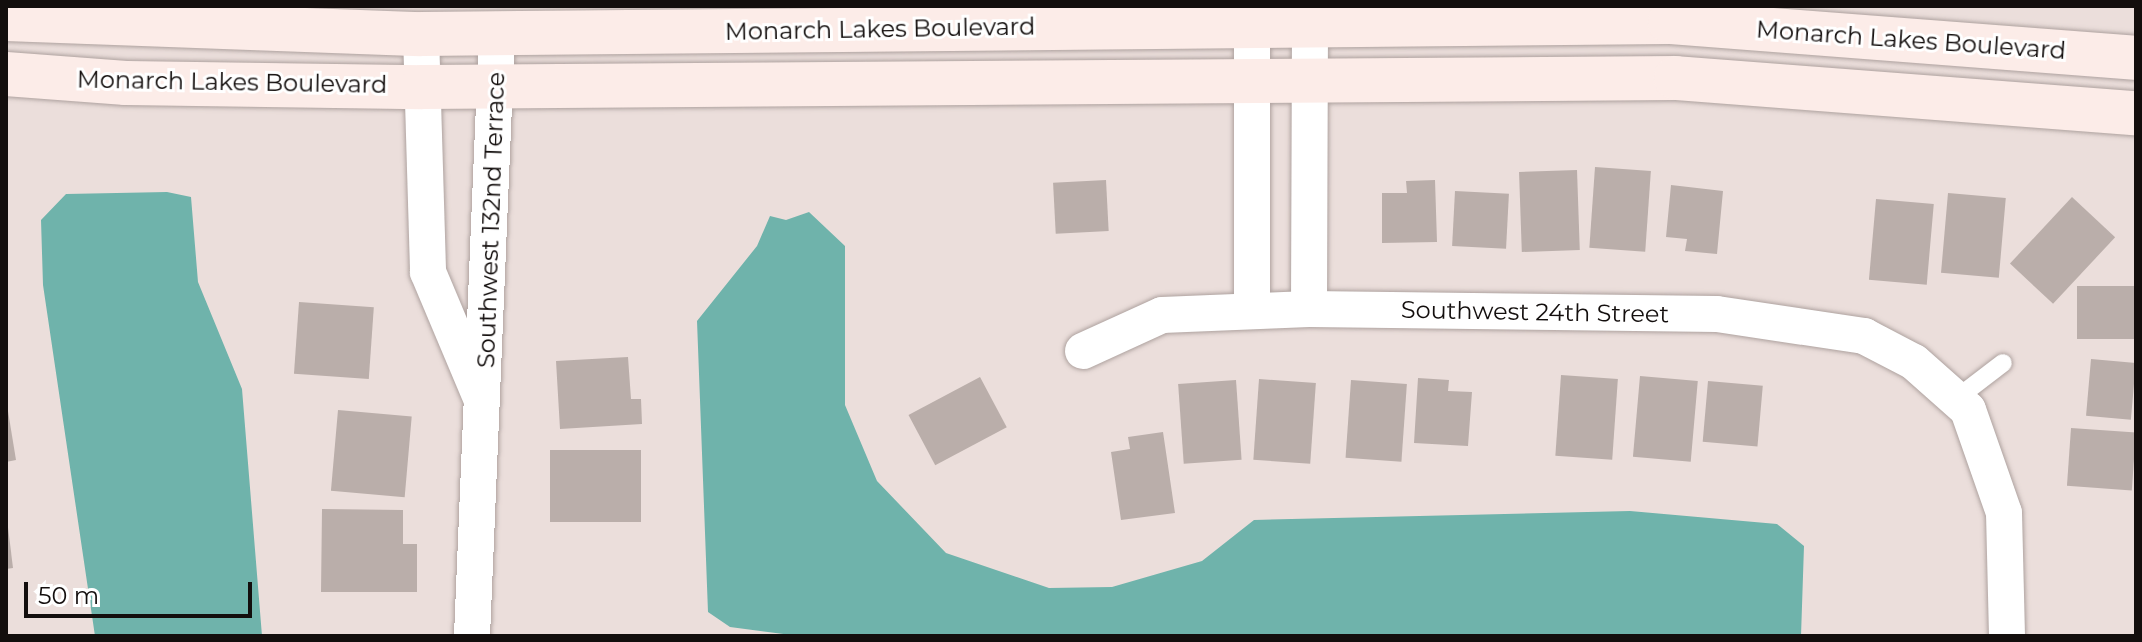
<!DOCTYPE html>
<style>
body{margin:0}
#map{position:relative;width:2142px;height:642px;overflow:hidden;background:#ebdedb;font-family:Montserrat,sans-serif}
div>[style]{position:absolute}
.water>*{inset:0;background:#6fb3ab}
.building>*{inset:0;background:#baaeaa;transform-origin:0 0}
.roads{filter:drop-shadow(0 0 2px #aea29f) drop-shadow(0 0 2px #aea29f)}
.lane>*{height:18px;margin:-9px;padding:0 9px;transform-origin:9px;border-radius:9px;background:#fff}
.street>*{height:36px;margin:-18px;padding:0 18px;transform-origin:18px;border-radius:18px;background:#fff}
.secondary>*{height:44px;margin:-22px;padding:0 22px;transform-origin:22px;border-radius:22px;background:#fcece8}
span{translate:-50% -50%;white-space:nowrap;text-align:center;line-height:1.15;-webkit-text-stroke:6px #fff;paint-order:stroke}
.street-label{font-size:24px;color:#130e0d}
.frame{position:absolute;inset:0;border:8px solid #130e0d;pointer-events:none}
.scale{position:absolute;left:24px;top:582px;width:228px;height:36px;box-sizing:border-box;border:4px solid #130e0d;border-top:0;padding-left:10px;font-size:24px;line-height:28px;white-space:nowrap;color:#130e0d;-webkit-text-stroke:6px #fff;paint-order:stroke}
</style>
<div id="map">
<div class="water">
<i style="clip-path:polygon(167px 192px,191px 197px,198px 282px,242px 389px,262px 636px,95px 636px,43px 285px,41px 220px,66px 194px)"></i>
<i style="clip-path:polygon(809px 212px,845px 246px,845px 405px,877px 481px,946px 553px,1049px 588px,1112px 587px,1202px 561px,1254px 520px,1630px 511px,1777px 524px,1804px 546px,1801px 636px,799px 636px,730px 627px,708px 612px,697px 321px,757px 246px,770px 216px,786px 220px)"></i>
</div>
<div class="building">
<i style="left:1595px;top:167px;width:56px;height:81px;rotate:4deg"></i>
<i style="left:1577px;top:170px;width:80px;height:58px;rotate:88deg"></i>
<i style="left:1106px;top:180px;width:51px;height:53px;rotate:87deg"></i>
<i style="clip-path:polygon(1435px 180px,1437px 242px,1382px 243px,1382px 193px,1407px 193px,1406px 181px)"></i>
<i style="clip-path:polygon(1671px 185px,1723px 191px,1717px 254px,1685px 251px,1687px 239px,1666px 237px)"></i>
<i style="left:1455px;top:191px;width:54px;height:55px;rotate:3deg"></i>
<i style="left:1948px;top:193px;width:58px;height:80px;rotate:5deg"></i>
<i style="left:2072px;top:197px;width:59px;height:91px;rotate:43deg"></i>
<i style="left:1876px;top:199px;width:58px;height:81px;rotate:5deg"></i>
<i style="left:2136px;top:286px;width:53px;height:59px;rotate:90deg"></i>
<i style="left:299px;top:302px;width:75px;height:72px;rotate:4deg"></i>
<i style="clip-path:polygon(628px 357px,631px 399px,641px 399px,642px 424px,560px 429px,556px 361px)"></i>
<i style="left:2091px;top:359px;width:45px;height:57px;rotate:5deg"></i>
<i style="left:1561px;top:375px;width:57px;height:81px;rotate:4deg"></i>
<i style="left:1640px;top:376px;width:58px;height:81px;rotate:5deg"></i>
<i style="left:980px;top:377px;width:57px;height:81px;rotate:62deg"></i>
<i style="clip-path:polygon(1418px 378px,1449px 380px,1448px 391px,1472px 392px,1468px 446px,1414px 443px)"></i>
<i style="left:1259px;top:379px;width:57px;height:81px;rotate:4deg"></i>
<i style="left:1236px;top:380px;width:80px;height:58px;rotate:86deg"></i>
<i style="left:1351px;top:380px;width:56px;height:78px;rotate:4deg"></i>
<i style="left:1708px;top:381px;width:55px;height:61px;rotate:5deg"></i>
<i style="clip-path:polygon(6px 399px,16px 460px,6px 462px)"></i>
<i style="left:338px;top:410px;width:74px;height:81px;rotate:5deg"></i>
<i style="left:2071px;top:428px;width:65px;height:58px;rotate:4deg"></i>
<i style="clip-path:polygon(1163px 432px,1175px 513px,1121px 520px,1111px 452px,1130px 449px,1128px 437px)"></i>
<i style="left:550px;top:450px;width:91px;height:72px"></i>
<i style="clip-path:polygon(322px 509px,403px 510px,403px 544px,417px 544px,417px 592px,321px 592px)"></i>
<i style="clip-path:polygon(6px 511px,13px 568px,6px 569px)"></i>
</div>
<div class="roads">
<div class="lane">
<i style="left:1956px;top:399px;width:59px;rotate:-37.5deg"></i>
</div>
<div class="street">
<i style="left:421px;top:34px;width:238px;rotate:88.3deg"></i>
<i style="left:428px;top:272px;width:137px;rotate:67.2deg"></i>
<i style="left:1309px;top:309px;width:303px;rotate:-89.8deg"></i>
<i style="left:1252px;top:311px;width:305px;rotate:-90deg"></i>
<i style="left:1083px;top:351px;width:87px;rotate:-24.5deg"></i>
<i style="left:1162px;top:315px;width:147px;rotate:-2.3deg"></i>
<i style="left:1309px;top:309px;width:408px;rotate:0.7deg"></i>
<i style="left:1717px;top:314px;width:149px;rotate:8.5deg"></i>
<i style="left:1864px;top:336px;width:56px;rotate:27.5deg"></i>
<i style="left:1914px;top:362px;width:72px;rotate:41.6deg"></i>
<i style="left:1968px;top:410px;width:109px;rotate:70.7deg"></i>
<i style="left:2004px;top:513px;width:123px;rotate:88.6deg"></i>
<i style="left:472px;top:636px;width:604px;rotate:-87.63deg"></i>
</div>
<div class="secondary">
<i style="left:6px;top:19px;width:415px;rotate:2.1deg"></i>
<i style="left:421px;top:34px;width:1249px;rotate:-0.55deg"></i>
<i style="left:1670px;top:22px;width:467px;rotate:4.4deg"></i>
<i style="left:6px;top:74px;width:120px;rotate:4.3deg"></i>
<i style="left:126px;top:83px;width:296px;rotate:0.8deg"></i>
<i style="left:422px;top:87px;width:1254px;rotate:-0.41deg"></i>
<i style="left:1676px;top:78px;width:461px;rotate:4.4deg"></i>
</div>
</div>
<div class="street-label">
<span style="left:880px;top:29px;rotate:-1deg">Monarch Lakes Boulevard</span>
<span style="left:1911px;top:40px;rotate:4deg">Monarch Lakes Boulevard</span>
<span style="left:232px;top:82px;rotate:1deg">Monarch Lakes Boulevard</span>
<span style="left:491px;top:220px;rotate:-88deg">Southwest 132nd Terrace</span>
<span style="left:1535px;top:312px;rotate:1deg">Southwest 24th Street</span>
</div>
<div class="frame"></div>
<div class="scale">50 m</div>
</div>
